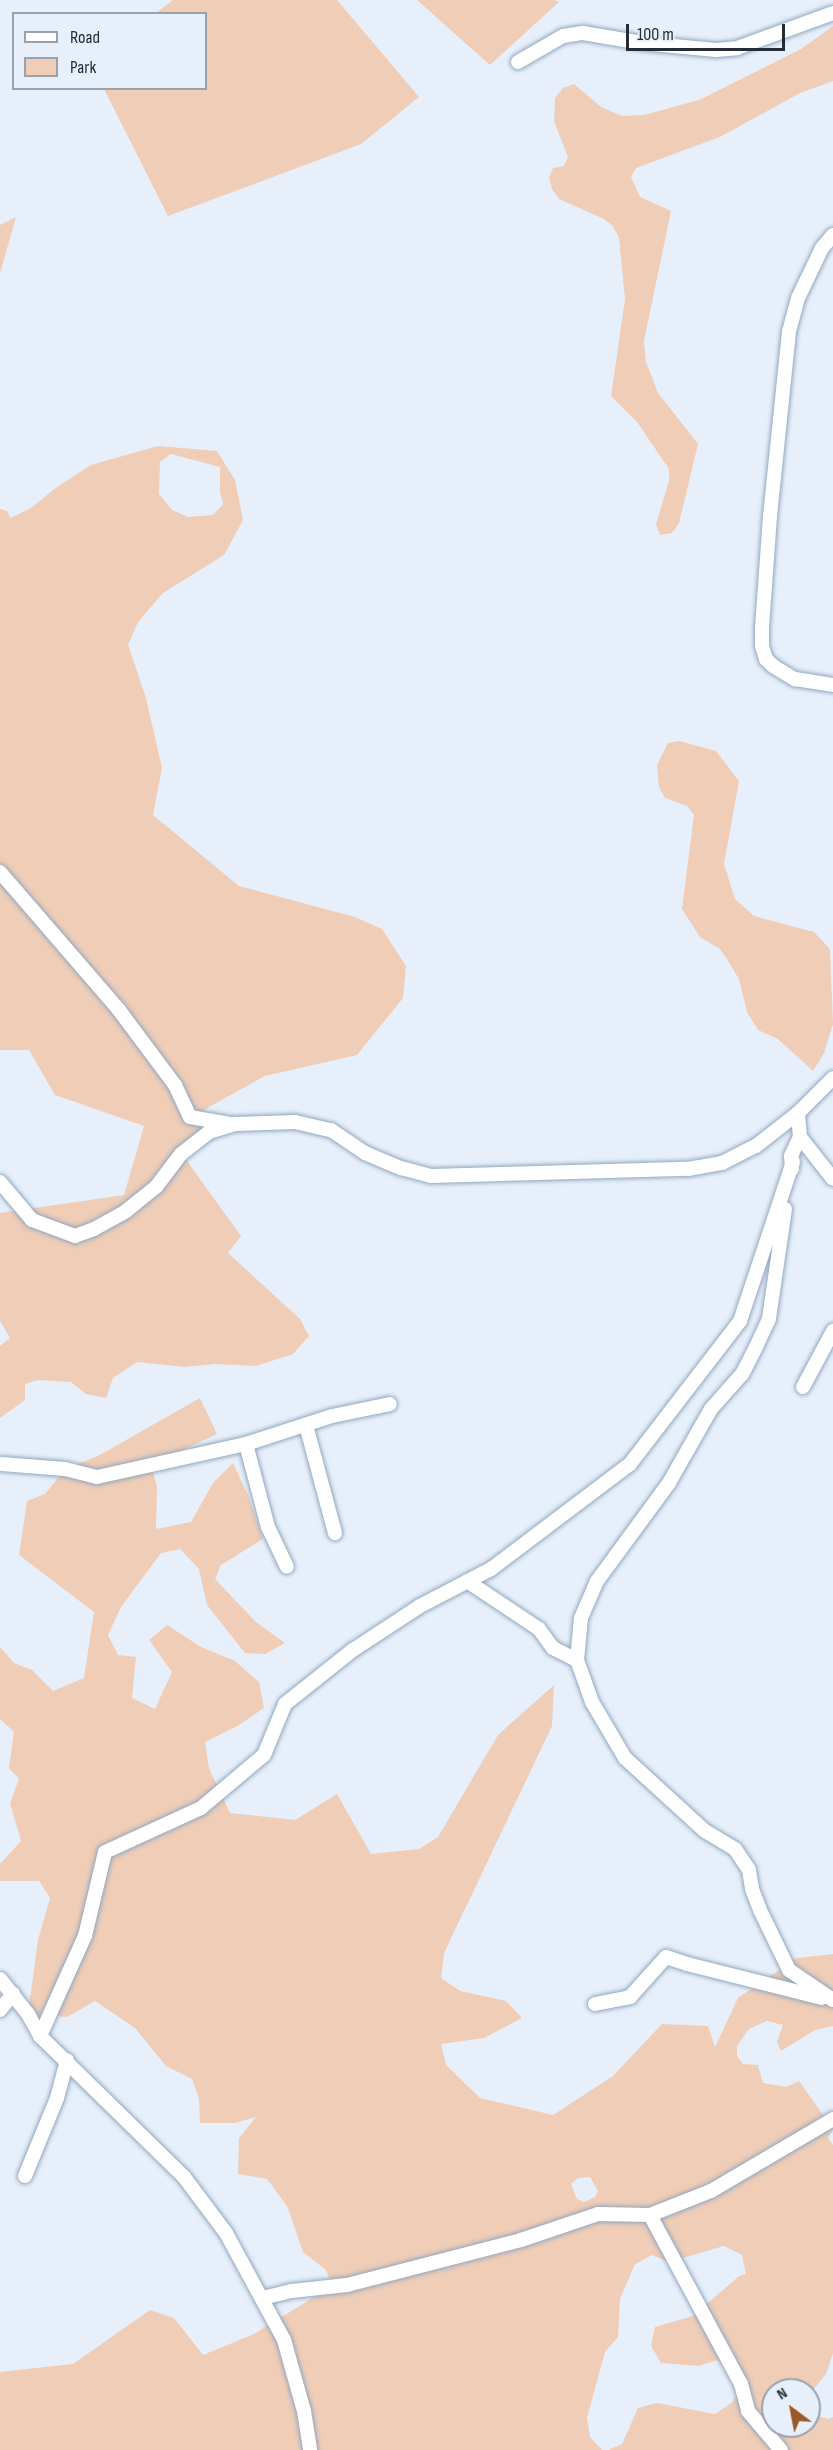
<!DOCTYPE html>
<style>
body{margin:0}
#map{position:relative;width:833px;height:2450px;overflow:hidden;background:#e7f0fa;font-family:"Sofia Sans Condensed",sans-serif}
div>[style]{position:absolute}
.green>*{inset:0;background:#efcdb7}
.roads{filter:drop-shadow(0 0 2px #92a7bf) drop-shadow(0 0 2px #92a7bf)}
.minor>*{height:14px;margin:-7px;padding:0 7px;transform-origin:7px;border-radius:7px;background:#fff}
span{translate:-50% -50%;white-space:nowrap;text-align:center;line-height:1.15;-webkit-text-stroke:6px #e7f0fa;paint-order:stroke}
.legend{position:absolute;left:12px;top:12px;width:195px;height:78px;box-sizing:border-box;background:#e7f0fa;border:2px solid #99a2ac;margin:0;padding:8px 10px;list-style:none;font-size:18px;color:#242d36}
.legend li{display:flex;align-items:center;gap:12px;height:30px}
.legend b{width:30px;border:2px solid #99a2ac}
.north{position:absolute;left:761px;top:2378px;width:60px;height:60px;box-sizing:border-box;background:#e7f0fa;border:2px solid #99a2ac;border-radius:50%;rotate:328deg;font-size:16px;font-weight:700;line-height:24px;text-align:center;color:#242d36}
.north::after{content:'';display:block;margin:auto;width:21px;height:27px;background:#9b5927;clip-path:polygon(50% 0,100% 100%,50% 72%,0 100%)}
.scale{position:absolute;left:626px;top:24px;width:159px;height:27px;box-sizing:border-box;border:3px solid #242d36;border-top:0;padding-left:8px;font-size:18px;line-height:21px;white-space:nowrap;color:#242d36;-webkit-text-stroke:4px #e7f0fa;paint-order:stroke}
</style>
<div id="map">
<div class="green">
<i style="clip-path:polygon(173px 0,337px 0,419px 97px,361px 144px,168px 216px,104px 89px,206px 88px,206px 14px,156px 13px)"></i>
<i style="clip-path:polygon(417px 0,555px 0,559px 2px,490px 65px)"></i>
<i style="clip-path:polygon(833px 26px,833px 81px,800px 93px,720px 137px,636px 168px,631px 177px,640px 197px,671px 211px,644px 341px,646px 362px,658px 393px,698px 444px,679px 523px,672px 533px,660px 535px,656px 524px,669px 481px,669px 469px,637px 422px,611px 396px,625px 299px,619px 238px,613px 226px,604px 219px,559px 199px,552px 189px,549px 178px,553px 168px,564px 166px,568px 157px,554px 121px,555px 98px,563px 88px,574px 84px,601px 107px,622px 116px,644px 115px,699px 100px,801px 49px)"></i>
<i style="clip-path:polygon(16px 217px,0 273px,0 225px)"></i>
<i style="clip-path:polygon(evenodd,158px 446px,217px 451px,235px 480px,243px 520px,224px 555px,163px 593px,138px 622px,128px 645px,146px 698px,162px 768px,153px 815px,239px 886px,355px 917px,382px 929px,406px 966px,403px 998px,357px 1055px,265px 1076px,191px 1117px,236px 1124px,182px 1154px,241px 1236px,228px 1253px,300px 1319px,309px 1336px,293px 1354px,256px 1366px,215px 1364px,185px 1367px,137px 1362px,113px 1378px,106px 1398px,86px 1394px,71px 1382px,38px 1380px,25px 1384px,25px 1400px,0 1418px,0 1346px,10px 1338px,0 1321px,0 1213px,124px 1195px,144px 1126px,55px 1095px,29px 1050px,0 1050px,0 509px,7px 511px,10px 518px,31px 508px,57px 487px,91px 465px,158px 446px,171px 454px,220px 467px,220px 491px,223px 504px,213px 515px,188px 517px,172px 510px,159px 494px,160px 462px,171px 454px)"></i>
<i style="clip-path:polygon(679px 741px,716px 751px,739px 781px,724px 864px,735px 899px,754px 916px,814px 932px,830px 949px,833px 1024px,824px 1053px,813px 1071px,778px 1039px,758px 1030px,747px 1012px,739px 979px,727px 959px,720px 949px,700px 937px,682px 909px,694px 815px,687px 806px,665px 798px,659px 787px,657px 765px,668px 743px)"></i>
<i style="clip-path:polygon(evenodd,200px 1398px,217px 1434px,151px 1465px,157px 1487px,156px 1529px,191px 1522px,213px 1483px,233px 1463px,249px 1497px,263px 1539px,221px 1565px,215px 1579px,256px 1622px,285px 1643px,265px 1654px,245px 1653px,207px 1605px,199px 1569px,180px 1549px,161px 1553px,121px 1607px,108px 1635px,118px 1655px,136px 1657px,132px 1698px,155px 1709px,172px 1672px,149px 1640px,167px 1625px,201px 1647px,235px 1661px,259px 1682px,264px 1708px,239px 1725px,205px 1742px,209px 1768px,230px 1813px,295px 1820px,337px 1794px,371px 1854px,419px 1849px,438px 1837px,498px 1735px,554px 1685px,552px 1726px,444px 1953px,441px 1978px,460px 1991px,506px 2001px,522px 2018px,484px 2038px,441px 2044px,446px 2065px,480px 2098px,553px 2115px,613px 2076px,662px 2024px,708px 2026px,715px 2047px,738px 1998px,797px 1958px,833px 1954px,833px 2026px,815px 2030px,781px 2051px,777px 2042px,783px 2025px,767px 2021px,749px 2029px,737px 2046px,737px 2056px,743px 2064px,758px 2065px,763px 2083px,786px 2087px,799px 2081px,833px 2129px,828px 2138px,833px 2145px,833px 2353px,826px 2374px,809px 2395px,811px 2414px,828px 2419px,833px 2417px,833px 2450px,608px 2450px,622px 2444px,638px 2408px,657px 2403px,715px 2414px,731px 2403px,744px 2387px,733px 2370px,717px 2360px,699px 2366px,661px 2363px,651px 2346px,655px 2327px,693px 2316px,739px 2276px,746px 2274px,742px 2255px,724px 2246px,669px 2262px,652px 2255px,635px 2264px,620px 2299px,618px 2337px,605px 2352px,587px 2418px,590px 2437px,602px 2450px,0 2450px,0 2372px,73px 2364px,150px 2310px,174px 2318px,203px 2355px,254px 2334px,332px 2286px,326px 2270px,303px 2252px,287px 2206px,267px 2179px,238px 2174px,239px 2138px,256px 2117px,235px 2123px,200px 2123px,199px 2099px,192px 2079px,166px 2066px,135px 2028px,95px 2001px,67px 2017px,28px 2014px,38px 1940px,50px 1898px,39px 1881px,0 1881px,0 1864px,21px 1841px,10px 1803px,19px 1779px,9px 1768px,14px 1732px,0 1719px,0 1647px,14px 1663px,32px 1670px,53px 1691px,84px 1678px,94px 1612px,19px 1555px,27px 1501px,45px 1494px,65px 1469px,98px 1456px,200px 1398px,590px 2177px,598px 2191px,595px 2197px,584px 2202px,577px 2199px,571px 2184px,578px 2178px,590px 2177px,200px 1398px,773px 2390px,809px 2390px,809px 2426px,773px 2426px,773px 2390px)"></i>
</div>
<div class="roads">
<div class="minor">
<i style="left:518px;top:62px;width:52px;rotate:-30deg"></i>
<i style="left:563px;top:36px;width:20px;rotate:-9deg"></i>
<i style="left:583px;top:33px;width:60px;rotate:9.6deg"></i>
<i style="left:642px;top:43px;width:74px;rotate:5.4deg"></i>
<i style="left:716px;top:50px;width:21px;rotate:-5deg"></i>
<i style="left:737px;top:48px;width:102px;rotate:-20deg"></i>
<i style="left:833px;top:235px;width:17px;rotate:130deg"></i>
<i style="left:822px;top:248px;width:55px;rotate:115.6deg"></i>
<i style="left:798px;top:298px;width:35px;rotate:105deg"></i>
<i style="left:789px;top:332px;width:185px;rotate:95.9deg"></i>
<i style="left:770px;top:516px;width:111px;rotate:94.1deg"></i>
<i style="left:762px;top:627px;width:19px;rotate:90deg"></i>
<i style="left:762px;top:646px;width:14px;rotate:73deg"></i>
<i style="left:766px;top:659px;width:10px;rotate:45deg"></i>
<i style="left:773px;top:666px;width:26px;rotate:31deg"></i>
<i style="left:795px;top:679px;width:38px;rotate:9deg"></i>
<i style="left:0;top:872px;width:182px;rotate:49.2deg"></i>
<i style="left:119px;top:1010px;width:94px;rotate:53.3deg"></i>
<i style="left:175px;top:1085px;width:35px;rotate:65deg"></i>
<i style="left:190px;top:1117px;width:42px;rotate:9.7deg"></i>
<i style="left:800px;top:1137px;width:53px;rotate:51.8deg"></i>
<i style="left:792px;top:1169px;width:13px;rotate:-94deg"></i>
<i style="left:791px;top:1156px;width:21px;rotate:-65deg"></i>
<i style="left:800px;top:1137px;width:24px;rotate:-95deg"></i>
<i style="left:0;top:1182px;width:50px;rotate:49.9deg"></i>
<i style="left:32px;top:1220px;width:46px;rotate:20.4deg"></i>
<i style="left:75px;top:1236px;width:20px;rotate:-20deg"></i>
<i style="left:94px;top:1229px;width:37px;rotate:-29deg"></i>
<i style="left:126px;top:1211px;width:38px;rotate:-39deg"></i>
<i style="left:156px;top:1187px;width:41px;rotate:-52.9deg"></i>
<i style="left:181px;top:1154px;width:36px;rotate:-38deg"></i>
<i style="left:209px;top:1132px;width:28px;rotate:-17deg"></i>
<i style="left:236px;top:1124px;width:59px;rotate:-1.9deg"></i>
<i style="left:295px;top:1122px;width:37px;rotate:13deg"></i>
<i style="left:331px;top:1130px;width:41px;rotate:34.1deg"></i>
<i style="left:365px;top:1153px;width:39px;rotate:23deg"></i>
<i style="left:401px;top:1168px;width:31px;rotate:15deg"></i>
<i style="left:431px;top:1176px;width:257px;rotate:-1.6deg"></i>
<i style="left:688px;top:1169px;width:35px;rotate:-10deg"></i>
<i style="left:722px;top:1163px;width:38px;rotate:-27deg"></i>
<i style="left:756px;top:1146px;width:53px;rotate:-38.2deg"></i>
<i style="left:798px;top:1113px;width:49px;rotate:-45deg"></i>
<i style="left:785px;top:1209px;width:111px;rotate:98.3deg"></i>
<i style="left:769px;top:1319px;width:31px;rotate:115deg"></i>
<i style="left:756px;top:1347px;width:30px;rotate:117deg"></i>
<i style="left:742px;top:1374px;width:47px;rotate:131.5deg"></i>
<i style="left:711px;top:1409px;width:85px;rotate:119.6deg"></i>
<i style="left:669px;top:1483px;width:122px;rotate:126.3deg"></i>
<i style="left:597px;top:1581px;width:40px;rotate:113.4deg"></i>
<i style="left:581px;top:1618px;width:42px;rotate:95.4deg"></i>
<i style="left:577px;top:1660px;width:45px;rotate:70.3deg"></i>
<i style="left:592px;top:1702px;width:65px;rotate:59.5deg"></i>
<i style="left:625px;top:1758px;width:108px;rotate:42.4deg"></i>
<i style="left:705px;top:1831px;width:35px;rotate:31deg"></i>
<i style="left:735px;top:1849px;width:25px;rotate:56deg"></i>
<i style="left:749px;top:1870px;width:19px;rotate:81deg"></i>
<i style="left:752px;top:1889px;width:22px;rotate:69deg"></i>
<i style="left:760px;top:1910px;width:67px;rotate:64.2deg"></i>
<i style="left:789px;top:1970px;width:53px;rotate:34.3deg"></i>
<i style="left:803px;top:1387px;width:64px;rotate:-61.8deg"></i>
<i style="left:306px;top:1425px;width:112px;rotate:75deg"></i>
<i style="left:246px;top:1444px;width:86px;rotate:75.2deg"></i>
<i style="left:268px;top:1527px;width:44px;rotate:64.6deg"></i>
<i style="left:2px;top:1464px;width:63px;rotate:4.5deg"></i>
<i style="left:65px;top:1469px;width:33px;rotate:14deg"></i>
<i style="left:97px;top:1477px;width:153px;rotate:-12.5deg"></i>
<i style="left:246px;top:1444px;width:90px;rotate:-18deg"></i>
<i style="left:332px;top:1416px;width:59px;rotate:-11.7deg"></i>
<i style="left:467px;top:1581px;width:87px;rotate:33.7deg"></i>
<i style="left:539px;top:1629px;width:24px;rotate:54deg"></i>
<i style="left:553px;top:1648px;width:27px;rotate:27deg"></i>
<i style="left:0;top:1979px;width:45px;rotate:51.3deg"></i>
<i style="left:28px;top:2014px;width:25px;rotate:61deg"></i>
<i style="left:40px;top:2036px;width:202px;rotate:44.4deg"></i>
<i style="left:184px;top:2177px;width:70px;rotate:53.1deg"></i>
<i style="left:226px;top:2233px;width:122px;rotate:61.5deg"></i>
<i style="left:284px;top:2340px;width:74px;rotate:74.3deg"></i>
<i style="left:304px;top:2411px;width:39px;rotate:81deg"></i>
<i style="left:595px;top:2004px;width:36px;rotate:-11deg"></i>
<i style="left:630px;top:1997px;width:54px;rotate:-48deg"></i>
<i style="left:666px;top:1957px;width:22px;rotate:18deg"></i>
<i style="left:687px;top:1964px;width:139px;rotate:14.1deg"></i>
<i style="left:0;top:2010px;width:21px;rotate:-51deg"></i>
<i style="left:40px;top:2036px;width:110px;rotate:-65.8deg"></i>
<i style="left:85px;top:1936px;width:86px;rotate:-76.6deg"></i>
<i style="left:105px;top:1852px;width:106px;rotate:-24.6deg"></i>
<i style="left:201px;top:1808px;width:82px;rotate:-40.1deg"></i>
<i style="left:264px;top:1755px;width:55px;rotate:-67.6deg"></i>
<i style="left:285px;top:1704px;width:87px;rotate:-38.5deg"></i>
<i style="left:353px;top:1650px;width:80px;rotate:-33.3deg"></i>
<i style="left:420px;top:1606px;width:80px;rotate:-27.5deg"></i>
<i style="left:491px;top:1569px;width:174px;rotate:-37.1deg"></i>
<i style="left:630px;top:1464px;width:180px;rotate:-52.4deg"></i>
<i style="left:740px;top:1321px;width:168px;rotate:-71.6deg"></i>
<i style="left:25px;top:2176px;width:84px;rotate:-67.7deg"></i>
<i style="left:57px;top:2098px;width:39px;rotate:-75deg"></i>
<i style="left:650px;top:2215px;width:192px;rotate:61.7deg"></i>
<i style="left:741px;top:2384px;width:28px;rotate:75deg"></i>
<i style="left:748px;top:2411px;width:51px;rotate:49.8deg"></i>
<i style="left:263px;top:2298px;width:30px;rotate:-14deg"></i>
<i style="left:292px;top:2291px;width:55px;rotate:-6.2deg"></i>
<i style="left:347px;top:2285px;width:180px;rotate:-14.5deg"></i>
<i style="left:521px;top:2240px;width:81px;rotate:-18.7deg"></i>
<i style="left:598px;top:2214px;width:52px;rotate:1.1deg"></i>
<i style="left:650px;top:2215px;width:66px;rotate:-21.5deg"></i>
<i style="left:711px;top:2191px;width:142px;rotate:-30.5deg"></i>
</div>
</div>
<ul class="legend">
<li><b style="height:8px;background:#fff"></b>Road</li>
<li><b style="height:16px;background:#efcdb7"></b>Park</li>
</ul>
<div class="north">N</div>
<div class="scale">100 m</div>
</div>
